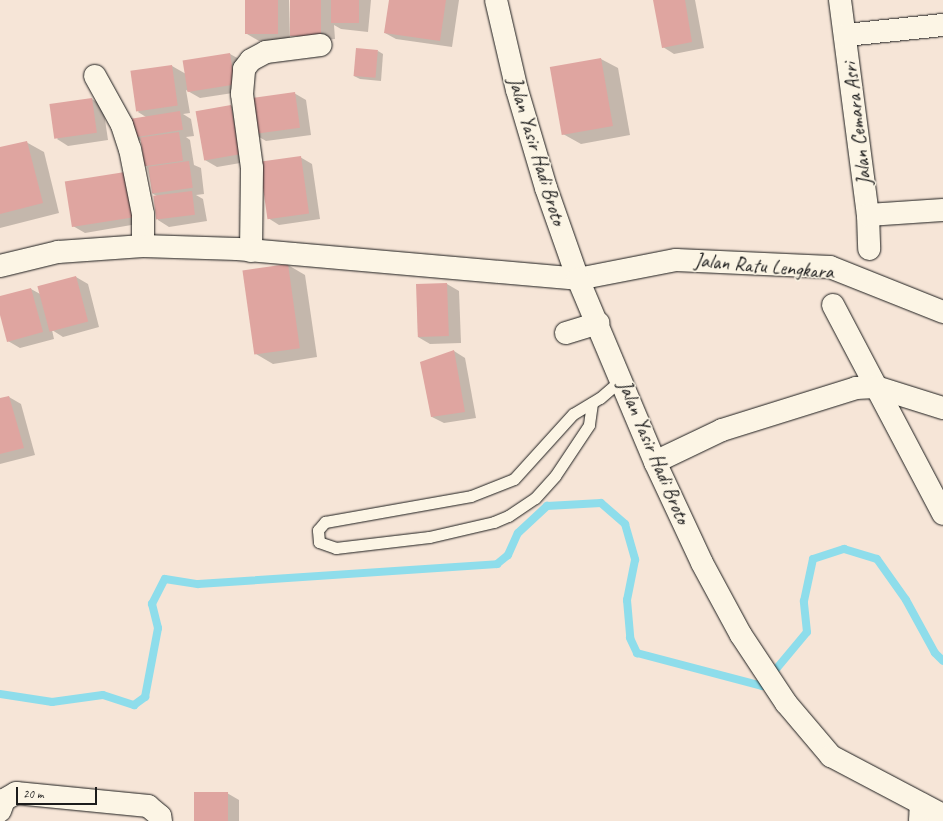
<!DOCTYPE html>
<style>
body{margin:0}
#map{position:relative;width:943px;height:821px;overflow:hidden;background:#f6e5d7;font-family:Caveat,sans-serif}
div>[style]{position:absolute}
.shadow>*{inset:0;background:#0003}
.stream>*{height:8px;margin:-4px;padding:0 4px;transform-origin:4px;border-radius:4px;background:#8eddeb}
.building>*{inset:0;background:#dfa5a0;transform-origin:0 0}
.roads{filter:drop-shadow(0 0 1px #1c1c1c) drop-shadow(0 0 1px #1c1c1c)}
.service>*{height:11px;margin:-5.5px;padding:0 5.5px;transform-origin:5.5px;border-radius:5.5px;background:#fcf5e5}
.minor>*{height:22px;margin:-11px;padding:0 11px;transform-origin:11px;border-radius:11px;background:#fcf5e5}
.tertiary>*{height:22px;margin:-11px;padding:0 11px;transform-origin:11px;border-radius:11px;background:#fcf5e5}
span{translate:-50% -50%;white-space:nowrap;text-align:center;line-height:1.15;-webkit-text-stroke:3px #fcf5e5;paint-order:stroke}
.street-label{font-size:20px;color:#1c1c1c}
.scale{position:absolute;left:16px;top:787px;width:81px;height:18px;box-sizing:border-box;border:2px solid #1c1c1c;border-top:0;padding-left:5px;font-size:12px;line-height:14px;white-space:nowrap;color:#1c1c1c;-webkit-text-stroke:3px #fcf5e5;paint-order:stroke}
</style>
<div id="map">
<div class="shadow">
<i style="clip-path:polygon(246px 0,289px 0,290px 40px,259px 41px,247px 34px)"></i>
<i style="clip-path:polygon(291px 0,371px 0,368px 32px,341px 29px,334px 25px,335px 39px,306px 42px,294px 35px)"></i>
<i style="clip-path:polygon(390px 0,459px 0,452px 47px,396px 39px,385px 33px)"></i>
<i style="clip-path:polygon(654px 0,695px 0,704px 48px,674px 54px,663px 47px)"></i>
<i style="clip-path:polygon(378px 51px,383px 54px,381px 81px,360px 79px,354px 76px)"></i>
<i style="clip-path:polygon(230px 54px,241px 60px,246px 91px,200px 98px,186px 90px,190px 113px,183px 114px,191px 119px,194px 136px,186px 137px,190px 140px,194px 165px,201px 168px,204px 194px,196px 195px,203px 199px,207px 221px,169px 227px,158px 220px,159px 197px,153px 194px,141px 141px,134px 137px,146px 117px,138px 112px,172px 66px,186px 74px)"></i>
<i style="clip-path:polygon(601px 59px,618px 68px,630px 135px,581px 144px,563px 134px)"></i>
<i style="clip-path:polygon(294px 93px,306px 100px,311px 135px,266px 141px,254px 134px)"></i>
<i style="clip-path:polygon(92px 99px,103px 106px,108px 140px,68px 146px,57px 139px)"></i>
<i style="clip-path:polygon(231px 106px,243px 112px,252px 161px,217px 167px,205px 160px)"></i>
<i style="clip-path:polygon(26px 142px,44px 152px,59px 213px,0 228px,0 148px)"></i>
<i style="clip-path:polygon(300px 157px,312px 164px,320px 219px,279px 225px,268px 218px)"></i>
<i style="clip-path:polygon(124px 173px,143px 223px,85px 233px,73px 226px,67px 182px)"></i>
<i style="clip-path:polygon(288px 265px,305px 275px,317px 357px,273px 364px,256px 354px)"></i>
<i style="clip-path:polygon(76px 277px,88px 284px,99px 327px,63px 337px,52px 330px,54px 339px,20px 348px,8px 341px,0 311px,0 298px,31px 289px,42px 295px)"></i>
<i style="clip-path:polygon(447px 284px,459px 291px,461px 343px,430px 344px,418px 337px,417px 285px)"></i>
<i style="clip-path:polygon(454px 351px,465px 358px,476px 418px,444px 423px,432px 417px)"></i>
<i style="clip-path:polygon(9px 397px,21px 404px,35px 455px,0 464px,0 399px)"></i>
<i style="clip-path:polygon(227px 793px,239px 800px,239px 821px,194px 821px)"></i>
</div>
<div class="stream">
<i style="left:0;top:694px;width:53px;rotate:8.7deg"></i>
<i style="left:52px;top:702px;width:51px;rotate:-7.8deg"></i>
<i style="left:103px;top:695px;width:33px;rotate:18deg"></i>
<i style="left:134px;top:705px;width:14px;rotate:-36deg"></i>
<i style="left:145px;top:697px;width:70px;rotate:-79.3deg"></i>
<i style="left:158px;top:628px;width:25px;rotate:-104deg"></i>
<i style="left:152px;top:604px;width:28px;rotate:-63deg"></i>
<i style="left:165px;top:579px;width:33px;rotate:9deg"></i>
<i style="left:198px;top:584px;width:300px;rotate:-3.8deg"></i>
<i style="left:497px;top:564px;width:14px;rotate:-39deg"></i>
<i style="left:508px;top:555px;width:24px;rotate:-66deg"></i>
<i style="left:518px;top:533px;width:40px;rotate:-43deg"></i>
<i style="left:547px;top:506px;width:54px;rotate:-3.2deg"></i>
<i style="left:601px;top:503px;width:32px;rotate:41deg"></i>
<i style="left:625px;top:524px;width:37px;rotate:74deg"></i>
<i style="left:635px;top:560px;width:41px;rotate:101.3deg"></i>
<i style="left:627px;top:600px;width:38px;rotate:85deg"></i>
<i style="left:630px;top:638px;width:17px;rotate:65deg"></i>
<i style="left:637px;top:653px;width:129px;rotate:14.8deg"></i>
<i style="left:762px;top:686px;width:70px;rotate:-50.2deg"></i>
<i style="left:807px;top:632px;width:31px;rotate:-96deg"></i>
<i style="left:804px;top:601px;width:43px;rotate:-77.9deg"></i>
<i style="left:813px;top:559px;width:33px;rotate:-18deg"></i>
<i style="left:844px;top:549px;width:34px;rotate:17deg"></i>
<i style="left:877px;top:559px;width:50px;rotate:54.7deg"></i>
<i style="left:906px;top:600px;width:60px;rotate:61.3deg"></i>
<i style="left:935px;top:653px;width:11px;rotate:45deg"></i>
</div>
<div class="building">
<i style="left:245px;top:0;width:33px;height:34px"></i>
<i style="left:290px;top:0;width:31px;height:36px"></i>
<i style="left:331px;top:0;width:28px;height:23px"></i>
<i style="clip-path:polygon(389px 0,446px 0,440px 41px,384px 33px)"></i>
<i style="clip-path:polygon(653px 0,685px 0,692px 42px,662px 48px)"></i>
<i style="left:356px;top:48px;width:22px;height:28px;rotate:5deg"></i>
<i style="left:230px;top:53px;width:32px;height:48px;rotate:81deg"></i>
<i style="left:601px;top:58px;width:69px;height:52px;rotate:80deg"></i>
<i style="left:172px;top:65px;width:41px;height:42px;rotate:82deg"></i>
<i style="left:295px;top:92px;width:36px;height:47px;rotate:82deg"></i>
<i style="left:92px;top:98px;width:35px;height:43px;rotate:82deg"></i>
<i style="left:231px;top:105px;width:50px;height:36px;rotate:80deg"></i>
<i style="left:180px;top:111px;width:19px;height:51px;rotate:81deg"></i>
<i style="left:179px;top:132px;width:29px;height:39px;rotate:82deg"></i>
<i style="clip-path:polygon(27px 141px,43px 203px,0 214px,0 147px)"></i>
<i style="left:301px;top:156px;width:58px;height:42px;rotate:82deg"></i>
<i style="left:189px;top:161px;width:27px;height:41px;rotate:82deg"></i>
<i style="left:125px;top:172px;width:46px;height:61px;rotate:81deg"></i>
<i style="left:192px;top:191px;width:24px;height:39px;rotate:83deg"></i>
<i style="left:288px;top:264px;width:85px;height:46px;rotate:82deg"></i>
<i style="left:76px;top:276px;width:47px;height:40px;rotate:75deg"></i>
<i style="left:447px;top:283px;width:53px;height:31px;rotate:88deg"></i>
<i style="clip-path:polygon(31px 288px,43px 332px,7px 342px,0 315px,0 296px)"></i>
<i style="clip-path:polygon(454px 350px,465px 412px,431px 417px,420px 362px)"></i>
<i style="clip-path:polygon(9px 396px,24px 448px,0 454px,0 398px)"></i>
<i style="left:194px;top:792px;width:34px;height:29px"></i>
</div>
<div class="roads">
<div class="service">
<i style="left:592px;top:403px;width:22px;rotate:98deg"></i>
<i style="left:589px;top:425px;width:61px;rotate:123.7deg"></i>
<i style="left:555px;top:476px;width:30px;rotate:132deg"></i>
<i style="left:535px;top:498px;width:32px;rotate:146deg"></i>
<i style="left:508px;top:516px;width:15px;rotate:157deg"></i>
<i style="left:494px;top:522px;width:67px;rotate:167deg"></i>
<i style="left:429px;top:537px;width:94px;rotate:173.3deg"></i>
<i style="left:336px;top:548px;width:18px;rotate:-161deg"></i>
<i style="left:319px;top:542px;width:12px;rotate:-95deg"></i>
<i style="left:318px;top:530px;width:11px;rotate:-49deg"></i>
<i style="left:325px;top:522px;width:148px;rotate:-10.1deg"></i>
<i style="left:471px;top:496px;width:46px;rotate:-21.6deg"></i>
<i style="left:514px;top:479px;width:88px;rotate:-47.8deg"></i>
<i style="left:573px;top:414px;width:31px;rotate:-31deg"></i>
<i style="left:600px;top:398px;width:29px;rotate:-41deg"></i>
</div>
<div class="minor">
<i style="left:840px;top:0;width:217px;rotate:82.6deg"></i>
<i style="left:868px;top:215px;width:34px;rotate:88deg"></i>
<i style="left:846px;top:35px;width:98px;rotate:-5.9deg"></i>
<i style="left:95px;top:76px;width:56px;rotate:61.1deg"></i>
<i style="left:122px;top:125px;width:25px;rotate:72deg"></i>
<i style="left:130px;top:149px;width:66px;rotate:78.7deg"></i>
<i style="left:143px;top:214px;width:32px;rotate:90deg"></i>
<i style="left:868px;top:215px;width:75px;rotate:-3.8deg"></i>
<i style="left:251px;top:251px;width:83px;rotate:-89.3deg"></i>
<i style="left:252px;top:168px;width:75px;rotate:-97.7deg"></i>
<i style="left:242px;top:94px;width:25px;rotate:-85deg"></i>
<i style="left:244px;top:69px;width:11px;rotate:-52deg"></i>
<i style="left:251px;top:60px;width:17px;rotate:-28deg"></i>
<i style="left:266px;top:52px;width:55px;rotate:-7.3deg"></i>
<i style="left:0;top:266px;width:60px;rotate:-13.6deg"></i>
<i style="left:58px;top:252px;width:85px;rotate:-4deg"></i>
<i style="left:143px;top:246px;width:94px;rotate:1.8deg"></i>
<i style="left:237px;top:249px;width:342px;rotate:5deg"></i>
<i style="left:578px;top:279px;width:100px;rotate:-11deg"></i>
<i style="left:676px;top:260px;width:154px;rotate:2.6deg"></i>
<i style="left:830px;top:267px;width:122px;rotate:21.7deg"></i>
<i style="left:833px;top:305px;width:236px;rotate:62.2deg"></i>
<i style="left:566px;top:333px;width:34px;rotate:-17deg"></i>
<i style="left:655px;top:462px;width:74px;rotate:-25.5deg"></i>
<i style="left:722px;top:430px;width:140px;rotate:-17.4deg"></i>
<i style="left:856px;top:388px;width:20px;rotate:-3deg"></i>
<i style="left:876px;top:387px;width:70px;rotate:17.4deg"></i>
<i style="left:0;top:811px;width:12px;rotate:-70deg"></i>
<i style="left:4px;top:800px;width:14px;rotate:-30deg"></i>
<i style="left:16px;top:793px;width:133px;rotate:5.6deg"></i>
<i style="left:148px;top:806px;width:16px;rotate:40deg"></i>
<i style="left:160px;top:816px;width:5px;rotate:79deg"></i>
<i style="left:920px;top:821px;width:17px;rotate:-87deg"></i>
</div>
<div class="tertiary">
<i style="left:496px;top:0;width:92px;rotate:76.9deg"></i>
<i style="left:517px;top:90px;width:102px;rotate:73.5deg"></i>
<i style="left:546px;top:188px;width:96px;rotate:70.6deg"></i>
<i style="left:578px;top:279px;width:199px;rotate:67.2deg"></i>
<i style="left:655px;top:462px;width:111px;rotate:65deg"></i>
<i style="left:702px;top:563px;width:82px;rotate:61.6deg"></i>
<i style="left:741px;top:635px;width:82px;rotate:56.5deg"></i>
<i style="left:786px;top:703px;width:70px;rotate:49.7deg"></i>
<i style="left:831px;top:756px;width:127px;rotate:27.8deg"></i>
</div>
</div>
<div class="street-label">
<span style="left:857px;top:124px;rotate:-97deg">Jalan Cemara Asri</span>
<span style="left:537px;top:151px;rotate:73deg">Jalan Yasir Hadi Broto</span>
<span style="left:764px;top:266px;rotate:5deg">Jalan Ratu Lengkara</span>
<span style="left:654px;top:452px;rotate:67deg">Jalan Yasir Hadi Broto</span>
</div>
<div class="scale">20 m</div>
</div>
